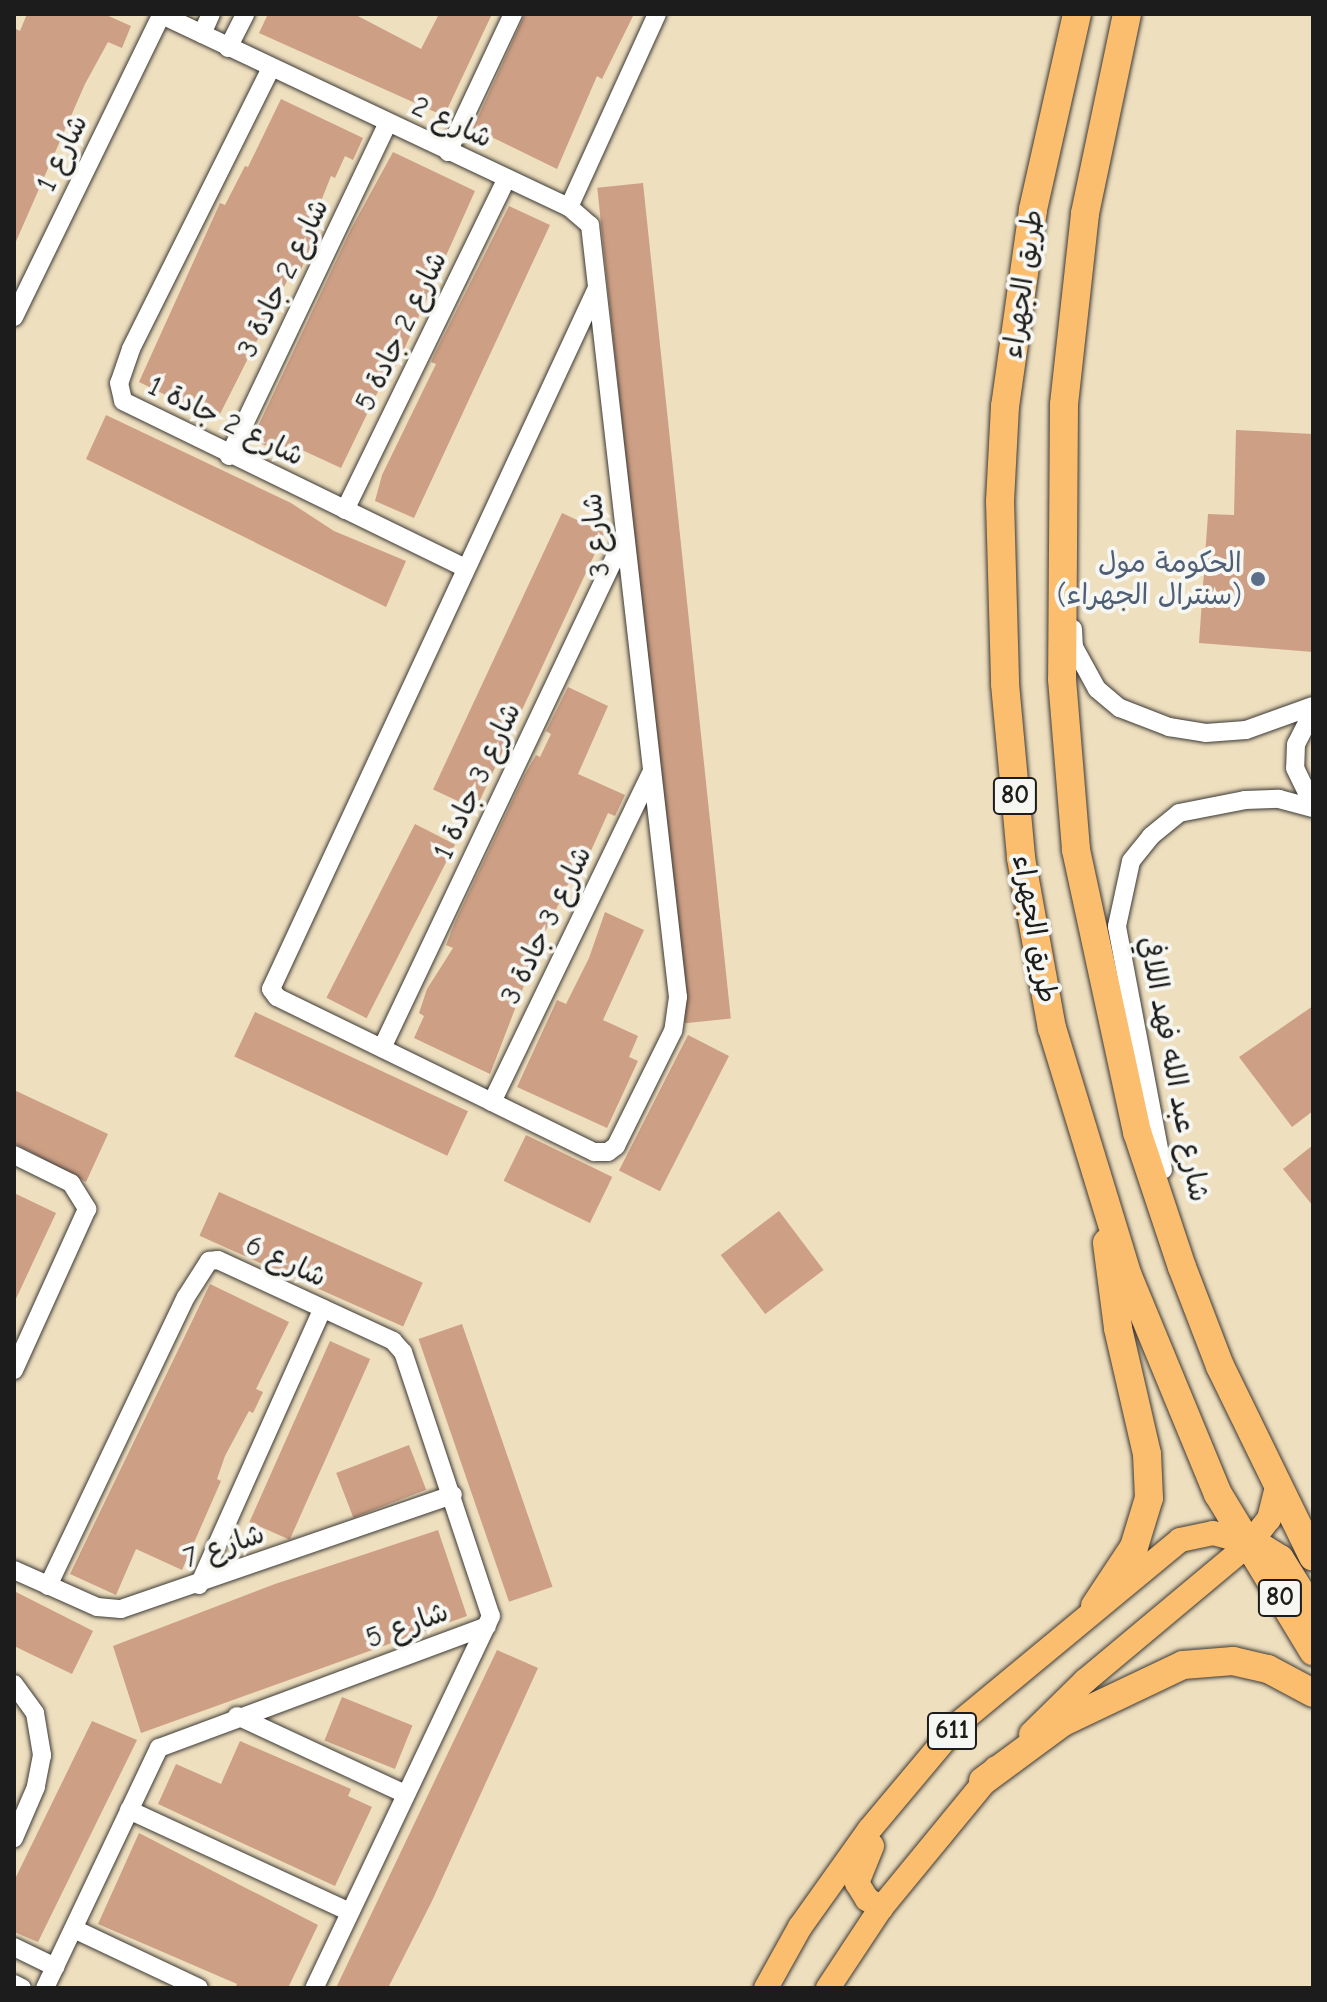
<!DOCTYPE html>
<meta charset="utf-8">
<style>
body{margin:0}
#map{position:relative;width:1327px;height:2002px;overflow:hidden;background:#eedfbf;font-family:"Comic Neue","Playpen Sans Arabic",sans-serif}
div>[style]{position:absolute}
.building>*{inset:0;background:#cd9f85;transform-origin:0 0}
.roads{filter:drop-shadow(0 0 2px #3c3934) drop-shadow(0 0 2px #3c3934)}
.minor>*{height:18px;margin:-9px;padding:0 9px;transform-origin:9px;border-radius:9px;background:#fff}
.major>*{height:24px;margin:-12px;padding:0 12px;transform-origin:12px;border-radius:12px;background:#fbbd6e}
.highway>*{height:28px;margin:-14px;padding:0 14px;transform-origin:14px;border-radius:14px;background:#fbbd6e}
.dots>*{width:22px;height:22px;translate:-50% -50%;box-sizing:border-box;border:4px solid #f6f6f2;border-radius:50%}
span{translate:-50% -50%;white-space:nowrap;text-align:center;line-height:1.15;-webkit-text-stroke:8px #f6f6f2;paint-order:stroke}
.shield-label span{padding:2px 6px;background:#f6f6f2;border:2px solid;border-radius:6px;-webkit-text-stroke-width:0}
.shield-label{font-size:26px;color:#1c1c1c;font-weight:700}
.street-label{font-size:28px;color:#1c1c1c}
.service-label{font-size:28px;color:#4e5e75}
.right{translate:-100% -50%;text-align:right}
.frame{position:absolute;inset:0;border:16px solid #1c1c1c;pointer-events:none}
</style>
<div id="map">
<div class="building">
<i style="clip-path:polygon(27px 14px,104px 14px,131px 26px,122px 48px,108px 42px,85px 84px,14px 246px,14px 28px,20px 31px)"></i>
<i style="clip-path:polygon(268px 14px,354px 14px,421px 49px,439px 14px,492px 14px,444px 116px,259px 33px)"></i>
<i style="clip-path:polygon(525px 14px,634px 14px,602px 79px,597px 76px,557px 169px,473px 128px)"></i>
<i style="clip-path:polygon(281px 99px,363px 138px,353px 160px,345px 156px,335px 178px,331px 176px,312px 224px,320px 228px,309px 251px,300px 272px,293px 269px,217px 420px,139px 382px,220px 203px,225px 205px,245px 166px,248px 167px)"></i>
<i style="clip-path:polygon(393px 152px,475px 191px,398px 363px,383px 381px,341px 468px,302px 450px,297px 461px,252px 439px,351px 229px)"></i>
<i style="left:643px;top:183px;width:840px;height:46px;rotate:84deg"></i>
<i style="clip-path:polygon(509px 206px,550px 225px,414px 518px,375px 501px,382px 475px,436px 364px,431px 362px,435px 353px)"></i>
<i style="clip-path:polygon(106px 415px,291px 503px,334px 531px,406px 561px,386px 607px,86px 459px)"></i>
<i style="clip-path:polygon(1236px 430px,1313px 434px,1313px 652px,1199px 643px,1208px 514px,1234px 515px)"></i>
<i style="left:562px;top:513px;width:47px;height:305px;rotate:25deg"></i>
<i style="clip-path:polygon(568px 687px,608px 706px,578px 774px,625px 795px,615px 816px,608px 813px,576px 884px,570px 881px,543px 936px,490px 1074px,414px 1038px,424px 1016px,419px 1013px,427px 989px,453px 948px,446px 945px,455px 922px,524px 776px,536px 755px,540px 757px,551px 734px,546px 731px)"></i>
<i style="left:415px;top:824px;width:45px;height:195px;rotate:27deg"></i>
<i style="clip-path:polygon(605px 912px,644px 930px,603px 1020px,638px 1036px,629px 1057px,638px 1061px,607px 1128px,517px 1087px,557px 1000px,566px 1004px,589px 958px)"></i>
<i style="clip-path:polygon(1313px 1006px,1313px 1111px,1292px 1127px,1239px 1057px)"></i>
<i style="left:255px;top:1012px;width:235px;height:49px;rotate:25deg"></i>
<i style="left:688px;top:1035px;width:46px;height:152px;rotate:27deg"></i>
<i style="clip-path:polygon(14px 1090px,108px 1134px,86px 1182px,14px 1143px)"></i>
<i style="left:526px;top:1135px;width:96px;height:51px;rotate:26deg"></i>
<i style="clip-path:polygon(1313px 1145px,1313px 1206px,1283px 1169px)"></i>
<i style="left:219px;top:1192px;width:223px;height:48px;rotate:24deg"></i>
<i style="clip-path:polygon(14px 1193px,56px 1213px,14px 1303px)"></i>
<i style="left:779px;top:1211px;width:74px;height:73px;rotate:53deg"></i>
<i style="clip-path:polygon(210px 1284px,289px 1322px,256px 1389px,263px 1392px,253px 1413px,249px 1411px,225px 1456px,217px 1479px,221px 1481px,182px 1570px,136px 1549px,116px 1595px,70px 1574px)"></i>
<i style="left:462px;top:1324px;width:278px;height:46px;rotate:71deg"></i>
<i style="left:330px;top:1341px;width:44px;height:198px;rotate:24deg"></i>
<i style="left:409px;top:1445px;width:48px;height:78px;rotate:69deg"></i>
<i style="clip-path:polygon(438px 1530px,467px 1616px,141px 1733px,113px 1646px,275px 1584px)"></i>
<i style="clip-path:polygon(14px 1591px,93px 1631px,72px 1674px,14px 1646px)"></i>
<i style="clip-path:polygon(497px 1650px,538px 1668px,432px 1901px,388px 1988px,336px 1988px)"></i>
<i style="left:342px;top:1697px;width:76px;height:47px;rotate:22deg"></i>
<i style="clip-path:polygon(92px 1721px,137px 1740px,38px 1942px,14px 1932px,14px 1881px)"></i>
<i style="clip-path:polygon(240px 1741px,351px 1789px,348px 1796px,372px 1807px,335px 1886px,158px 1804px,176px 1764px,221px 1784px)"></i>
<i style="clip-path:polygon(139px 1833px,318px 1925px,288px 1988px,235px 1988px,237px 1984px,98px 1924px)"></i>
</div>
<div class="roads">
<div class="minor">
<i style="left:160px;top:14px;width:452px;rotate:25.3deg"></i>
<i style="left:569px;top:207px;width:28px;rotate:41deg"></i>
<i style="left:590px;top:225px;width:777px;rotate:83.5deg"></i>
<i style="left:678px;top:997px;width:34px;rotate:98deg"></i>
<i style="left:673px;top:1031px;width:128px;rotate:116.4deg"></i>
<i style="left:616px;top:1146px;width:10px;rotate:143deg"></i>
<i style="left:608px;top:1152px;width:14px;rotate:180deg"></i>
<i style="left:594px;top:1152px;width:114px;rotate:-153.9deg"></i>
<i style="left:492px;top:1102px;width:239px;rotate:-154deg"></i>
<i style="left:277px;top:997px;width:10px;rotate:-127deg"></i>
<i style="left:271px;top:989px;width:773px;rotate:-65.06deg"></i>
<i style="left:202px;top:34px;width:22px;rotate:-66deg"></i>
<i style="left:228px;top:48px;width:38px;rotate:-63deg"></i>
<i style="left:271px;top:68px;width:314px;rotate:116.5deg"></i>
<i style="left:131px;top:349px;width:36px;rotate:109deg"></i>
<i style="left:119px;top:383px;width:18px;rotate:77deg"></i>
<i style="left:123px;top:401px;width:379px;rotate:26deg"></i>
<i style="left:448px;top:152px;width:153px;rotate:-64.8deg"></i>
<i style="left:569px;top:207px;width:212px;rotate:-65.5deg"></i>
<i style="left:14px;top:317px;width:336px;rotate:-64deg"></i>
<i style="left:229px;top:456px;width:369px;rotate:-64.5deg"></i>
<i style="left:345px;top:510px;width:369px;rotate:-64deg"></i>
<i style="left:1073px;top:629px;width:18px;rotate:87deg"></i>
<i style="left:1074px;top:647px;width:48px;rotate:61.3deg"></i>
<i style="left:1097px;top:689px;width:30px;rotate:40deg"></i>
<i style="left:1120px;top:708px;width:53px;rotate:21.2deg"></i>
<i style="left:1169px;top:727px;width:37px;rotate:9deg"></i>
<i style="left:1206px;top:733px;width:40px;rotate:-4.3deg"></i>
<i style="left:1246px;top:730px;width:71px;rotate:-19.7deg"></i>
<i style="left:1313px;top:711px;width:37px;rotate:117deg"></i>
<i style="left:1296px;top:744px;width:24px;rotate:92deg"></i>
<i style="left:1295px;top:768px;width:41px;rotate:64.1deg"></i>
<i style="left:382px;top:1048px;width:565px;rotate:-64.62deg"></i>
<i style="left:492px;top:1102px;width:365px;rotate:-64.2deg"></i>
<i style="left:14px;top:1155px;width:64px;rotate:26.2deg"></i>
<i style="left:71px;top:1183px;width:31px;rotate:58deg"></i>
<i style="left:87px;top:1209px;width:177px;rotate:114.4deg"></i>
<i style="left:1163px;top:1170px;width:248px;rotate:-100.7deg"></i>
<i style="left:1117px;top:926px;width:66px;rotate:-77.8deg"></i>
<i style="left:1131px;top:861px;width:32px;rotate:-51deg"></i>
<i style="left:1151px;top:836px;width:36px;rotate:-39deg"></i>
<i style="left:1179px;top:813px;width:67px;rotate:-11.1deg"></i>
<i style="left:1245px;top:800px;width:34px;rotate:-2deg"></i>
<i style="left:1279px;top:799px;width:35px;rotate:15deg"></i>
<i style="left:14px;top:1570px;width:91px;rotate:24deg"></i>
<i style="left:97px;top:1607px;width:24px;rotate:5deg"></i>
<i style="left:121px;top:1609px;width:351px;rotate:-19deg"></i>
<i style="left:199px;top:1585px;width:303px;rotate:-65.9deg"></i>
<i style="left:48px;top:1586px;width:320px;rotate:-64.5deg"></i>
<i style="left:186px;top:1297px;width:43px;rotate:-57.4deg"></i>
<i style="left:209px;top:1261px;width:9px;rotate:-6deg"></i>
<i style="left:218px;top:1260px;width:193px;rotate:24.8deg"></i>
<i style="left:393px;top:1341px;width:15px;rotate:48deg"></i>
<i style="left:403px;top:1352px;width:278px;rotate:71.6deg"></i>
<i style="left:491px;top:1616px;width:412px;rotate:115.4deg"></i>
<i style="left:14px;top:1684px;width:36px;rotate:54deg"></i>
<i style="left:35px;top:1713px;width:43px;rotate:80.5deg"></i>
<i style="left:42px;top:1755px;width:33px;rotate:101deg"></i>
<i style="left:36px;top:1787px;width:56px;rotate:113.3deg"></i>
<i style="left:237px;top:1716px;width:185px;rotate:24.9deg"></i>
<i style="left:129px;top:1810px;width:243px;rotate:24.8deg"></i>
<i style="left:74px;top:1929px;width:138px;rotate:25.3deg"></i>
<i style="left:14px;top:1947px;width:46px;rotate:26deg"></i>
<i style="left:14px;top:1984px;width:9px;rotate:27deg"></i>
<i style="left:45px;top:1988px;width:266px;rotate:-64.6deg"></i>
<i style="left:159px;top:1748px;width:350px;rotate:-20.4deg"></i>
</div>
<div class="major">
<i style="left:1031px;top:1734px;width:76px;rotate:-44.5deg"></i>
<i style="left:1085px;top:1681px;width:215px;rotate:-39.9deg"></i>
<i style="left:1250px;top:1543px;width:31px;rotate:-52deg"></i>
<i style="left:1269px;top:1519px;width:32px;rotate:-76deg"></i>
<i style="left:872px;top:1846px;width:40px;rotate:112deg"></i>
<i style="left:857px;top:1883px;width:19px;rotate:58deg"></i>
<i style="left:867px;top:1899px;width:17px;rotate:33deg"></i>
<i style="left:766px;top:1988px;width:70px;rotate:-60.9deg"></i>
<i style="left:800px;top:1927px;width:120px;rotate:-54.5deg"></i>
<i style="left:870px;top:1829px;width:138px;rotate:-50deg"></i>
<i style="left:959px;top:1723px;width:287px;rotate:-39.6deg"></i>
<i style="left:1180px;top:1540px;width:34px;rotate:-12deg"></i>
<i style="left:1213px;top:1533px;width:38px;rotate:15deg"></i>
<i style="left:828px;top:1988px;width:96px;rotate:-56.5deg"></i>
<i style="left:881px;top:1908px;width:181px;rotate:-50.6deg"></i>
</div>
<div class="highway">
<i style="left:1077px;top:14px;width:201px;rotate:102.7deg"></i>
<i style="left:1033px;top:210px;width:198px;rotate:98.1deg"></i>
<i style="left:1005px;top:406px;width:95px;rotate:93deg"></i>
<i style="left:1000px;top:501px;width:183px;rotate:88.4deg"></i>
<i style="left:1005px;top:684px;width:175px;rotate:84.7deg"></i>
<i style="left:1021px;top:858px;width:173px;rotate:79.7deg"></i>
<i style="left:1052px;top:1028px;width:259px;rotate:73deg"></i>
<i style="left:1128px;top:1276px;width:236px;rotate:67.6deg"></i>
<i style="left:1218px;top:1494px;width:184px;rotate:58.8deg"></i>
<i style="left:1127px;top:14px;width:204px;rotate:101.9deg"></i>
<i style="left:1085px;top:214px;width:192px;rotate:96.3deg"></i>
<i style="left:1064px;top:405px;width:274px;rotate:90.4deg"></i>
<i style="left:1062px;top:679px;width:172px;rotate:85.3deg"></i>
<i style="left:1076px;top:850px;width:289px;rotate:77.8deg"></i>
<i style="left:1137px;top:1132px;width:142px;rotate:71.6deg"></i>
<i style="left:1182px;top:1267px;width:106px;rotate:69deg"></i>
<i style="left:1220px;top:1366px;width:212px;rotate:64deg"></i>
<i style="left:1256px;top:1544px;width:28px;rotate:32deg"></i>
<i style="left:1280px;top:1559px;width:62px;rotate:58.1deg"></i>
<i style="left:1095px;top:1606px;width:71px;rotate:-56.5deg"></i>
<i style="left:1134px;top:1547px;width:51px;rotate:-73deg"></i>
<i style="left:1149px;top:1498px;width:44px;rotate:-92.6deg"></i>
<i style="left:1147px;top:1454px;width:129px;rotate:-103deg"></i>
<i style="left:1118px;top:1328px;width:86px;rotate:-97.4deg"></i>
<i style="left:983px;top:1781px;width:99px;rotate:-36.4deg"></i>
<i style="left:1063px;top:1722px;width:133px;rotate:-25.4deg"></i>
<i style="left:1183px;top:1665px;width:50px;rotate:-4.6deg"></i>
<i style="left:1233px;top:1661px;width:36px;rotate:13deg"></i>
<i style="left:1268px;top:1669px;width:51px;rotate:28.1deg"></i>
</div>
</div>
<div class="dots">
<i style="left:1258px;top:579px;background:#5c6f8a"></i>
</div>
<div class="shield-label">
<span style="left:1015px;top:796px">80</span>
<span style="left:1280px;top:1598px">80</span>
<span style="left:952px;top:1731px">611</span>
</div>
<div class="street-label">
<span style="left:452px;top:122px;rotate:25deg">شارع 2</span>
<span style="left:62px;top:153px;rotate:-64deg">شارع 1</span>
<span style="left:283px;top:278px;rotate:-64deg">شارع 2 جادة 3</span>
<span style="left:1023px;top:284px;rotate:-82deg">طريق الجهراء</span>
<span style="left:401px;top:331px;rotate:-64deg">شارع 2 جادة 5</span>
<span style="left:226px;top:421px;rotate:26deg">شارع 2 جادة 1</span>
<span style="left:596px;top:535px;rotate:-96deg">شارع 3</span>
<span style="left:477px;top:781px;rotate:-65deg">شارع 3 جادة 1</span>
<span style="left:546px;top:925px;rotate:-64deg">شارع 3 جادة 3</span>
<span style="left:1035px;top:929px;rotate:80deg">طريق الجهراء</span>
<span style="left:1174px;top:1069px;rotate:79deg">شارع عبد الله فهد اللافي</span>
<span style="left:286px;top:1261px;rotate:25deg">شارع 6</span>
<span style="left:224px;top:1546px;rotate:-19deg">شارع 7</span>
<span style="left:407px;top:1625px;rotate:-20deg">شارع 5</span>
</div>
<div class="service-label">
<span class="right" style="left:1242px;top:579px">الحكومة مول<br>(سنترال الجهراء)</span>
</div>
<div class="frame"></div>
</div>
